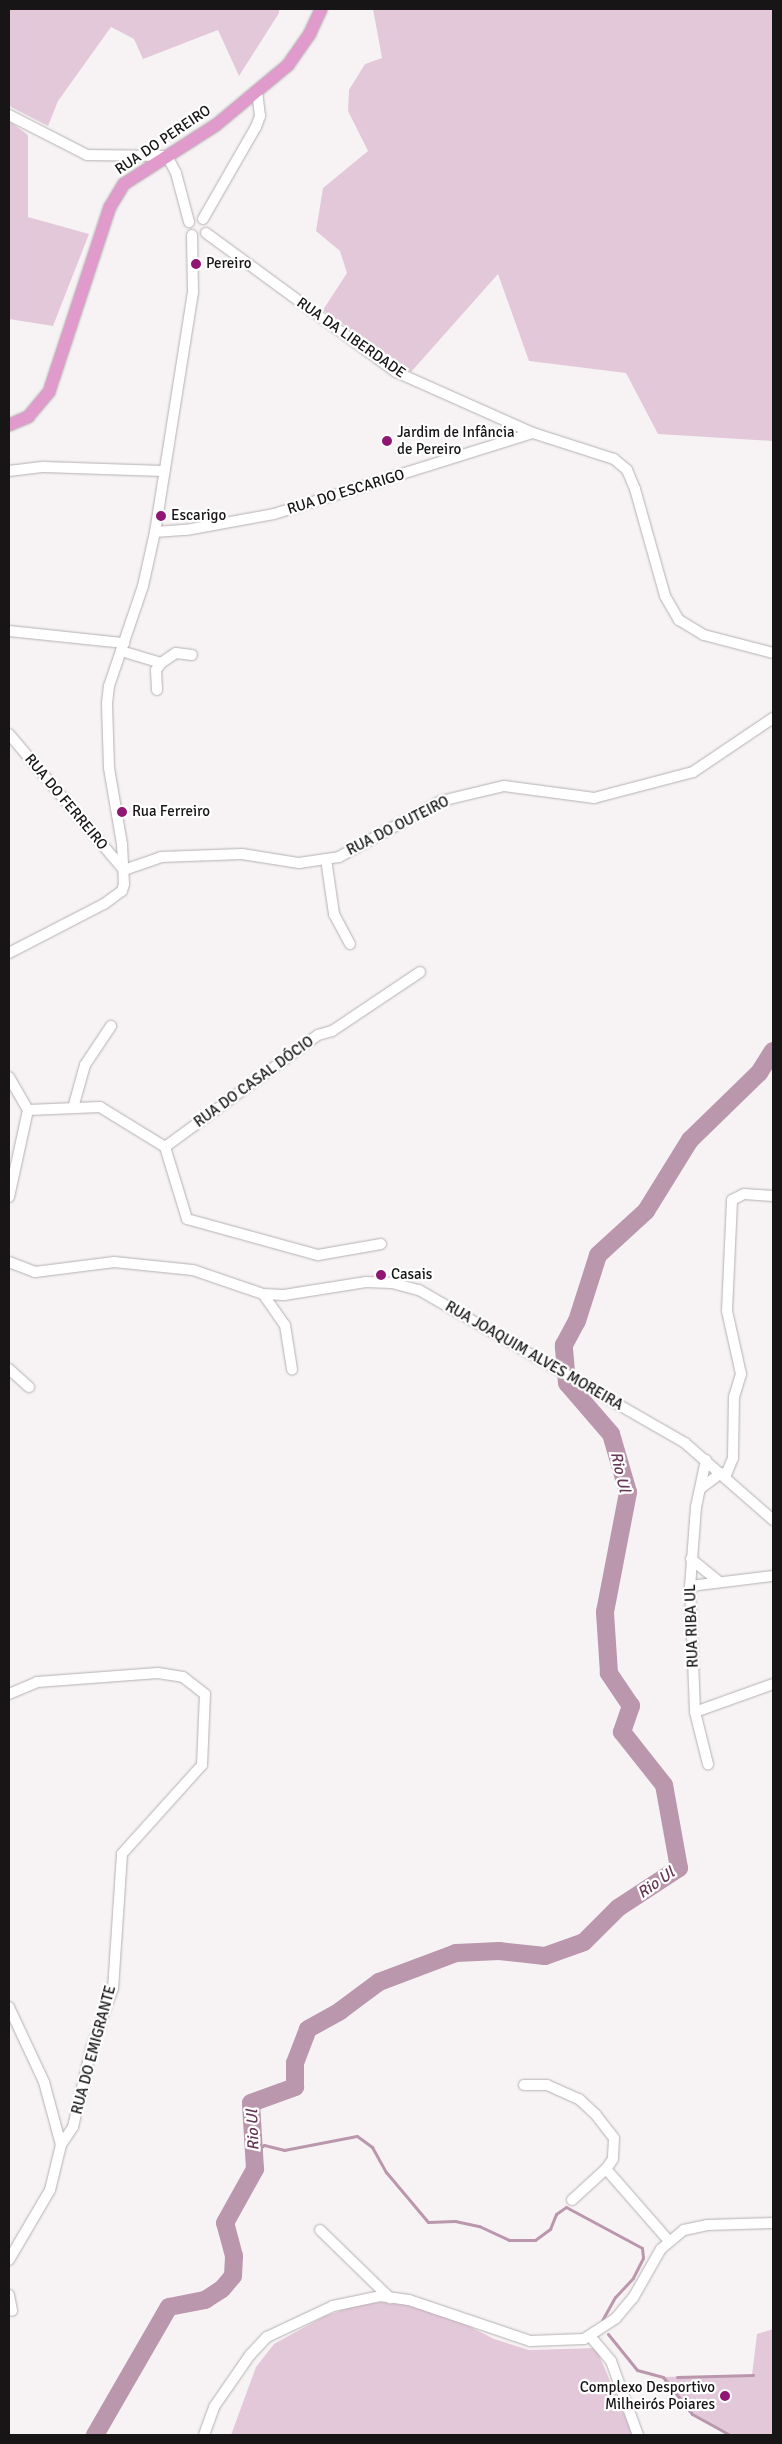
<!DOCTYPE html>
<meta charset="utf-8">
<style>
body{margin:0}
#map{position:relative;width:782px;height:2444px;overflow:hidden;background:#f7f3f5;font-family:Signika,sans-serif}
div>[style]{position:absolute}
.green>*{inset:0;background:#e3c8d9}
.stream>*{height:3px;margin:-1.5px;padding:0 1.5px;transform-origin:1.5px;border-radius:1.5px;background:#ba97ad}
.river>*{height:18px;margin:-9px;padding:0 9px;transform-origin:9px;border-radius:9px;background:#ba97ad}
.roads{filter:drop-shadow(0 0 1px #b4b0b2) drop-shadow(0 0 1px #b4b0b2)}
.minor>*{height:10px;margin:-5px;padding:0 5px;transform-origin:5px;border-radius:5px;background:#fff}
.major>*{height:12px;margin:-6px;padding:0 6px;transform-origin:6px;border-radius:6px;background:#e09acb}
.dots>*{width:14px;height:14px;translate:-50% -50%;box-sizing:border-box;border:2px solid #fff;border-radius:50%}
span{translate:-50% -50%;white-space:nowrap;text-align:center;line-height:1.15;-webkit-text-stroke:4.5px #fff;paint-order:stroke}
.street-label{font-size:15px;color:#171516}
.poi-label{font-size:15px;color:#171516}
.left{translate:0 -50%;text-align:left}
.right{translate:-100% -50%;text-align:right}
.water-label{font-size:16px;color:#673757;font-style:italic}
.frame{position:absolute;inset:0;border:10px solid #171516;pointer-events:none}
</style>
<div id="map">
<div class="green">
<i style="clip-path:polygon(9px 9px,279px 9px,279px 13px,239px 76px,218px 30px,143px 59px,134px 39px,111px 27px,58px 101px,48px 126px,9px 106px)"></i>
<i style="clip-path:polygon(373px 9px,773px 9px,773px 441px,658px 434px,626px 373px,529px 361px,498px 274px,411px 372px,323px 310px,347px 273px,340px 251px,316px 231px,323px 188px,368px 151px,348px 111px,349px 90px,365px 64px,382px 58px)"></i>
<i style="clip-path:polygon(9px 121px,28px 135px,28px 217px,89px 234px,53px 326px,9px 319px)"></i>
<i style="clip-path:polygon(380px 2302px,410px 2304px,453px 2318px,494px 2339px,529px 2350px,596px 2348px,633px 2435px,231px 2435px,256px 2367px,274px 2344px,325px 2316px,354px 2306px)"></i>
<i style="clip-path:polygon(773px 2329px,773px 2435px,733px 2435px,692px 2414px,663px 2377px,752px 2375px,757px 2334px)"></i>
</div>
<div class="stream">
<i style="left:254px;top:2153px;width:13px;rotate:-39deg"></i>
<i style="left:264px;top:2145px;width:21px;rotate:14deg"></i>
<i style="left:284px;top:2150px;width:74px;rotate:-10.9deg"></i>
<i style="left:357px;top:2136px;width:19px;rotate:36deg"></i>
<i style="left:372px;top:2147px;width:29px;rotate:61deg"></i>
<i style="left:386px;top:2172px;width:65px;rotate:50deg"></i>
<i style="left:428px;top:2222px;width:27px;rotate:-2deg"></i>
<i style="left:455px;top:2221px;width:25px;rotate:12deg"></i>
<i style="left:479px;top:2226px;width:33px;rotate:25deg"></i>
<i style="left:509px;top:2240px;width:26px"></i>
<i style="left:535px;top:2240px;width:19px;rotate:-36deg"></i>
<i style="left:550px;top:2229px;width:16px;rotate:-68deg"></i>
<i style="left:556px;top:2214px;width:12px;rotate:-35deg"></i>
<i style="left:566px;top:2207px;width:86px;rotate:28.3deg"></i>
<i style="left:642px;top:2248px;width:10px;rotate:84deg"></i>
<i style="left:643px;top:2258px;width:22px;rotate:117deg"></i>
<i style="left:633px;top:2278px;width:26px;rotate:133deg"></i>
<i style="left:615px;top:2297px;width:26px;rotate:119deg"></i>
<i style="left:608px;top:2334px;width:46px;rotate:51.1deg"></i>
<i style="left:637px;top:2370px;width:27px;rotate:15deg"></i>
<i style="left:663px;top:2377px;width:47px;rotate:51.9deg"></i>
<i style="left:692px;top:2414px;width:43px;rotate:28.9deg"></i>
<i style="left:677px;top:2377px;width:76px;rotate:-1.5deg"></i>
</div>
<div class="river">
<i style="left:95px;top:2435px;width:148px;rotate:-60deg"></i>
<i style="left:169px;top:2307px;width:37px;rotate:-11deg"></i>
<i style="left:205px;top:2300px;width:20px;rotate:-33deg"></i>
<i style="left:222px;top:2289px;width:17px;rotate:-50deg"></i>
<i style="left:233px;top:2276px;width:20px;rotate:-87deg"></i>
<i style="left:234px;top:2256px;width:34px;rotate:-105deg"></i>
<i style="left:225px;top:2223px;width:62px;rotate:-60.9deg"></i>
<i style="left:255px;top:2169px;width:66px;rotate:-93.5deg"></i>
<i style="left:251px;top:2103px;width:47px;rotate:-20deg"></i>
<i style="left:295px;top:2087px;width:24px;rotate:-90deg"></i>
<i style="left:295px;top:2063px;width:36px;rotate:-69deg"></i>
<i style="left:308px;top:2029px;width:37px;rotate:-29deg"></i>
<i style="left:340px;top:2011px;width:49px;rotate:-36.6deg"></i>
<i style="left:379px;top:1982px;width:82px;rotate:-20.6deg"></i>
<i style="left:456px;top:1953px;width:43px;rotate:-2.7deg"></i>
<i style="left:499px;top:1951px;width:46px;rotate:6.2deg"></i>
<i style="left:545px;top:1956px;width:41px;rotate:-19.7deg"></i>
<i style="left:584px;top:1942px;width:48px;rotate:-45deg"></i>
<i style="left:618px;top:1908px;width:73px;rotate:-33.3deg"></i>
<i style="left:679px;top:1868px;width:84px;rotate:-100.2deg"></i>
<i style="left:664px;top:1785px;width:68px;rotate:-128.4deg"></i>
<i style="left:622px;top:1732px;width:28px;rotate:-71deg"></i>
<i style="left:631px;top:1706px;width:40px;rotate:-124deg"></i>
<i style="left:609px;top:1673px;width:61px;rotate:-93.8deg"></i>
<i style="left:605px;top:1612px;width:122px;rotate:-79.1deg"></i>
<i style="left:628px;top:1492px;width:60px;rotate:-106.3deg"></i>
<i style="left:611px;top:1434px;width:67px;rotate:-130.8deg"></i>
<i style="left:567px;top:1383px;width:38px;rotate:-95deg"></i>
<i style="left:564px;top:1345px;width:27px;rotate:-62deg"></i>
<i style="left:577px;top:1321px;width:69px;rotate:-72.3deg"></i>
<i style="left:598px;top:1255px;width:65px;rotate:-42.5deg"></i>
<i style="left:646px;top:1211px;width:84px;rotate:-58.2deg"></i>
<i style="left:690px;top:1140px;width:96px;rotate:-44.2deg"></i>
<i style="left:759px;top:1073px;width:26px;rotate:-58deg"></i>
</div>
<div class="roads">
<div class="minor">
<i style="left:9px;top:115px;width:88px;rotate:27.1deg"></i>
<i style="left:87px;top:155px;width:80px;rotate:0.7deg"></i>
<i style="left:167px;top:156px;width:19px;rotate:62deg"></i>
<i style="left:176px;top:173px;width:51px;rotate:75.1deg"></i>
<i style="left:203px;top:219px;width:106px;rotate:-60.1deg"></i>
<i style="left:256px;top:127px;width:12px;rotate:-70deg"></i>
<i style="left:260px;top:116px;width:24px;rotate:-97deg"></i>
<i style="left:206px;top:233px;width:235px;rotate:36.2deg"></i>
<i style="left:396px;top:372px;width:150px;rotate:24deg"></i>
<i style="left:533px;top:433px;width:85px;rotate:17.8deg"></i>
<i style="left:614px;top:459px;width:17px;rotate:40deg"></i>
<i style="left:627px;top:470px;width:21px;rotate:67deg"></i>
<i style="left:635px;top:489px;width:111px;rotate:74.3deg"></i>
<i style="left:665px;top:596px;width:28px;rotate:60deg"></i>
<i style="left:679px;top:620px;width:29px;rotate:31deg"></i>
<i style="left:704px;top:635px;width:71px;rotate:14.6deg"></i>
<i style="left:9px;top:471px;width:35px;rotate:-7deg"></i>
<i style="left:44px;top:467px;width:119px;rotate:1.9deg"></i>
<i style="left:155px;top:532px;width:31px;rotate:-4deg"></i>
<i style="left:186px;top:530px;width:89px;rotate:-10.3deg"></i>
<i style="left:274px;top:514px;width:271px;rotate:-17.4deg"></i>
<i style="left:9px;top:631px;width:116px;rotate:6deg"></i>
<i style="left:121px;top:651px;width:42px;rotate:16.7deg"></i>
<i style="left:157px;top:690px;width:20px;rotate:-93deg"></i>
<i style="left:156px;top:670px;width:9px;rotate:-54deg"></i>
<i style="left:161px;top:663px;width:18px;rotate:-34deg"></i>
<i style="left:176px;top:653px;width:16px;rotate:7deg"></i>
<i style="left:9px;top:734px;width:178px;rotate:49.8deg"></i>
<i style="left:124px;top:870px;width:39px;rotate:-19deg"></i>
<i style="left:161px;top:857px;width:81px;rotate:-2.1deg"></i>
<i style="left:242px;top:854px;width:58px;rotate:9deg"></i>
<i style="left:299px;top:863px;width:40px;rotate:-8.5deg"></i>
<i style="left:339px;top:857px;width:116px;rotate:-28.8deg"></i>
<i style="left:441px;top:801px;width:65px;rotate:-13.4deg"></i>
<i style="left:504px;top:786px;width:91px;rotate:7.6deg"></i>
<i style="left:594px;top:798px;width:102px;rotate:-14.7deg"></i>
<i style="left:693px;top:772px;width:97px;rotate:-34deg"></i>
<i style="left:326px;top:859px;width:56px;rotate:81.7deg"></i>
<i style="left:334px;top:914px;width:34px;rotate:62deg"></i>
<i style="left:9px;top:953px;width:107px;rotate:-27.3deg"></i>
<i style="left:104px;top:904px;width:22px;rotate:-36deg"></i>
<i style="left:122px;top:891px;width:7px;rotate:-74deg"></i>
<i style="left:124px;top:884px;width:40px;rotate:-92.9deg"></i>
<i style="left:122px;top:844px;width:77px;rotate:-99.7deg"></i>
<i style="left:109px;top:768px;width:64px;rotate:-91.8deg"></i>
<i style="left:107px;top:704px;width:18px;rotate:-84deg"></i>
<i style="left:109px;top:686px;width:106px;rotate:-71.2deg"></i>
<i style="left:143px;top:586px;width:55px;rotate:-77.5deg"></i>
<i style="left:155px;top:532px;width:243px;rotate:-81deg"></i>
<i style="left:193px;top:292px;width:57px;rotate:-91deg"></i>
<i style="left:9px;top:1077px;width:38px;rotate:60deg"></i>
<i style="left:28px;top:1110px;width:89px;rotate:102.3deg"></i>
<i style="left:73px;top:1108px;width:45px;rotate:-74.4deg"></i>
<i style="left:85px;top:1065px;width:47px;rotate:-56.3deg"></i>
<i style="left:28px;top:1110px;width:72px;rotate:-2.4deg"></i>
<i style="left:100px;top:1107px;width:76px;rotate:31.6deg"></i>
<i style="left:165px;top:1147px;width:75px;rotate:73deg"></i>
<i style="left:187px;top:1219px;width:136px;rotate:15.4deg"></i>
<i style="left:318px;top:1255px;width:64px;rotate:-9.9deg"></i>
<i style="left:165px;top:1147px;width:190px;rotate:-36.2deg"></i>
<i style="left:318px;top:1035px;width:15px;rotate:-16deg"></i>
<i style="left:332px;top:1031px;width:106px;rotate:-33.8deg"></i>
<i style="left:9px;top:1262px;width:28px;rotate:21deg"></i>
<i style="left:35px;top:1272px;width:80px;rotate:-7.2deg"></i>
<i style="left:114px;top:1262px;width:79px;rotate:5.8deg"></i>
<i style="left:193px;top:1270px;width:74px;rotate:18.9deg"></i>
<i style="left:263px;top:1294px;width:21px;rotate:3deg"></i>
<i style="left:284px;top:1295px;width:83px;rotate:-9deg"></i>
<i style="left:366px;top:1282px;width:26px;rotate:2deg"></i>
<i style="left:392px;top:1283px;width:28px;rotate:15deg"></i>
<i style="left:419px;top:1290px;width:307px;rotate:29.9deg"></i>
<i style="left:685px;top:1443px;width:117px;rotate:41.2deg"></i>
<i style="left:263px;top:1294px;width:38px;rotate:55deg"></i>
<i style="left:285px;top:1325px;width:45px;rotate:81deg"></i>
<i style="left:9px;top:1369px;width:27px;rotate:42deg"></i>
<i style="left:706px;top:1460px;width:48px;rotate:102deg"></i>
<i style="left:696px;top:1507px;width:79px;rotate:94.3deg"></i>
<i style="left:690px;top:1586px;width:126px;rotate:87.7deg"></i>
<i style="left:695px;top:1712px;width:54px;rotate:76deg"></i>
<i style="left:725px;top:1477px;width:21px;rotate:-67deg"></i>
<i style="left:733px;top:1458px;width:61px;rotate:-89.1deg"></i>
<i style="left:734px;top:1397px;width:24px;rotate:-73deg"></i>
<i style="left:741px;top:1374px;width:65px;rotate:-102.5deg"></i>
<i style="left:727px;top:1311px;width:111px;rotate:-87.4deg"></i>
<i style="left:732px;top:1200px;width:13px;rotate:-27deg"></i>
<i style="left:744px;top:1194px;width:29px;rotate:4deg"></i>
<i style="left:701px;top:1488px;width:25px;rotate:-37deg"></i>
<i style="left:691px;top:1559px;width:36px;rotate:39deg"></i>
<i style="left:690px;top:1586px;width:84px;rotate:-6.9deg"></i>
<i style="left:9px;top:1694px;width:30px;rotate:-23deg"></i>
<i style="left:37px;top:1682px;width:121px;rotate:-4.3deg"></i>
<i style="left:158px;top:1673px;width:25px;rotate:9deg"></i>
<i style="left:183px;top:1677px;width:28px;rotate:38deg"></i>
<i style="left:205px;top:1694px;width:71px;rotate:92.4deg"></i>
<i style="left:202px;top:1765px;width:120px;rotate:132deg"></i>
<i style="left:122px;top:1854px;width:134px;rotate:93.8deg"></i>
<i style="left:113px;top:1988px;width:65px;rotate:109.8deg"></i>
<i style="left:91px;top:2049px;width:80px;rotate:103deg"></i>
<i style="left:73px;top:2127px;width:22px;rotate:124deg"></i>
<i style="left:61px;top:2145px;width:46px;rotate:103.7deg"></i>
<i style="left:50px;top:2190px;width:81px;rotate:120.4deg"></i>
<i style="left:695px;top:1712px;width:83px;rotate:-19.7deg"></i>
<i style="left:9px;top:2007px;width:83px;rotate:65deg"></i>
<i style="left:44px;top:2082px;width:65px;rotate:74.9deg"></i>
<i style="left:524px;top:2085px;width:23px"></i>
<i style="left:547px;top:2085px;width:35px;rotate:24deg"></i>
<i style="left:579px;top:2099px;width:23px;rotate:43deg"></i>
<i style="left:596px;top:2115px;width:29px;rotate:52deg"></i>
<i style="left:614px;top:2138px;width:21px;rotate:93deg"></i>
<i style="left:613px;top:2159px;width:12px;rotate:125deg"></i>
<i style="left:606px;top:2169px;width:96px;rotate:48.8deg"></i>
<i style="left:572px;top:2200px;width:46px;rotate:-42.4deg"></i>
<i style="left:320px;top:2230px;width:98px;rotate:44.2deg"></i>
<i style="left:9px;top:2295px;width:16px;rotate:79deg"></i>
<i style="left:590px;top:2336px;width:33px;rotate:50deg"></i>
<i style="left:611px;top:2361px;width:79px;rotate:70deg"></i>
<i style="left:204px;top:2435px;width:30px;rotate:-70deg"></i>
<i style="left:214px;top:2407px;width:63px;rotate:-55.3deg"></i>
<i style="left:250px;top:2355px;width:25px;rotate:-47deg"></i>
<i style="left:267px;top:2337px;width:73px;rotate:-25.2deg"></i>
<i style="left:333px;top:2306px;width:48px;rotate:-12deg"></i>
<i style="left:380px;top:2296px;width:29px;rotate:8deg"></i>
<i style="left:409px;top:2300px;width:128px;rotate:18.7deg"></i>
<i style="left:530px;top:2341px;width:54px;rotate:-2.1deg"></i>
<i style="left:584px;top:2339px;width:38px;rotate:-33deg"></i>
<i style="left:616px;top:2318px;width:26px;rotate:-50deg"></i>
<i style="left:633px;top:2298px;width:56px;rotate:-60.3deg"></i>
<i style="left:661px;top:2249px;width:30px;rotate:-40deg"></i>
<i style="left:684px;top:2230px;width:24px;rotate:-12deg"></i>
<i style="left:707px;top:2225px;width:66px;rotate:-1.7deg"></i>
</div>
<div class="major">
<i style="left:9px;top:425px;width:21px;rotate:-23deg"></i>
<i style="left:28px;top:417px;width:33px;rotate:-50deg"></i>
<i style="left:49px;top:392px;width:195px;rotate:-71.8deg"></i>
<i style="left:110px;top:207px;width:27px;rotate:-59deg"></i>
<i style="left:124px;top:184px;width:109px;rotate:-32.7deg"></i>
<i style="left:216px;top:125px;width:94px;rotate:-39.8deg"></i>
<i style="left:288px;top:65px;width:39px;rotate:-55deg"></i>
<i style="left:310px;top:33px;width:26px;rotate:-65deg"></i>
</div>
</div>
<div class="dots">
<i style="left:196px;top:264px;background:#911573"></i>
<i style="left:387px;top:441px;background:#911573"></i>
<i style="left:161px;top:516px;background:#911573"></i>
<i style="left:122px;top:812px;background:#911573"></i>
<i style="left:381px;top:1275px;background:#911573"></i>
<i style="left:725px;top:2396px;background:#911573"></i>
</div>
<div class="street-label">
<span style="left:163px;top:140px;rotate:-34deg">RUA DO PEREIRO</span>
<span style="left:351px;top:338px;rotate:35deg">RUA DA LIBERDADE</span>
<span style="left:346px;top:492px;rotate:-17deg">RUA DO ESCARIGO</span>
<span style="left:66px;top:802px;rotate:50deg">RUA DO FERREIRO</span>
<span style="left:398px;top:826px;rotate:-27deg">RUA DO OUTEIRO</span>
<span style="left:254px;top:1082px;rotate:-36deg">RUA DO CASAL DÓCIO</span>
<span style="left:534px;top:1356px;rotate:30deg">RUA JOAQUIM ALVES MOREIRA</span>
<span style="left:692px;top:1626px;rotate:-92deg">RUA RIBA UL</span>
<span style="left:94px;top:2050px;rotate:-75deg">RUA DO EMIGRANTE</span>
</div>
<div class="poi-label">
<span class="left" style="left:206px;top:264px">Pereiro</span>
<span class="left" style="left:397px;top:441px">Jardim de Infância<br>de Pereiro</span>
<span class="left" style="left:171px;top:516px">Escarigo</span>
<span class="left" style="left:132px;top:812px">Rua Ferreiro</span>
<span class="left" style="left:391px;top:1275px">Casais</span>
<span class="right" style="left:715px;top:2396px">Complexo Desportivo<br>Milheirós Poiares</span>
</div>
<div class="water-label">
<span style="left:620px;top:1472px;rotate:77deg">Rio Ul</span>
<span style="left:656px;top:1883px;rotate:-35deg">Rio Ul</span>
<span style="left:253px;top:2130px;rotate:-92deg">Rio Ul</span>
</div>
<div class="frame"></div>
</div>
